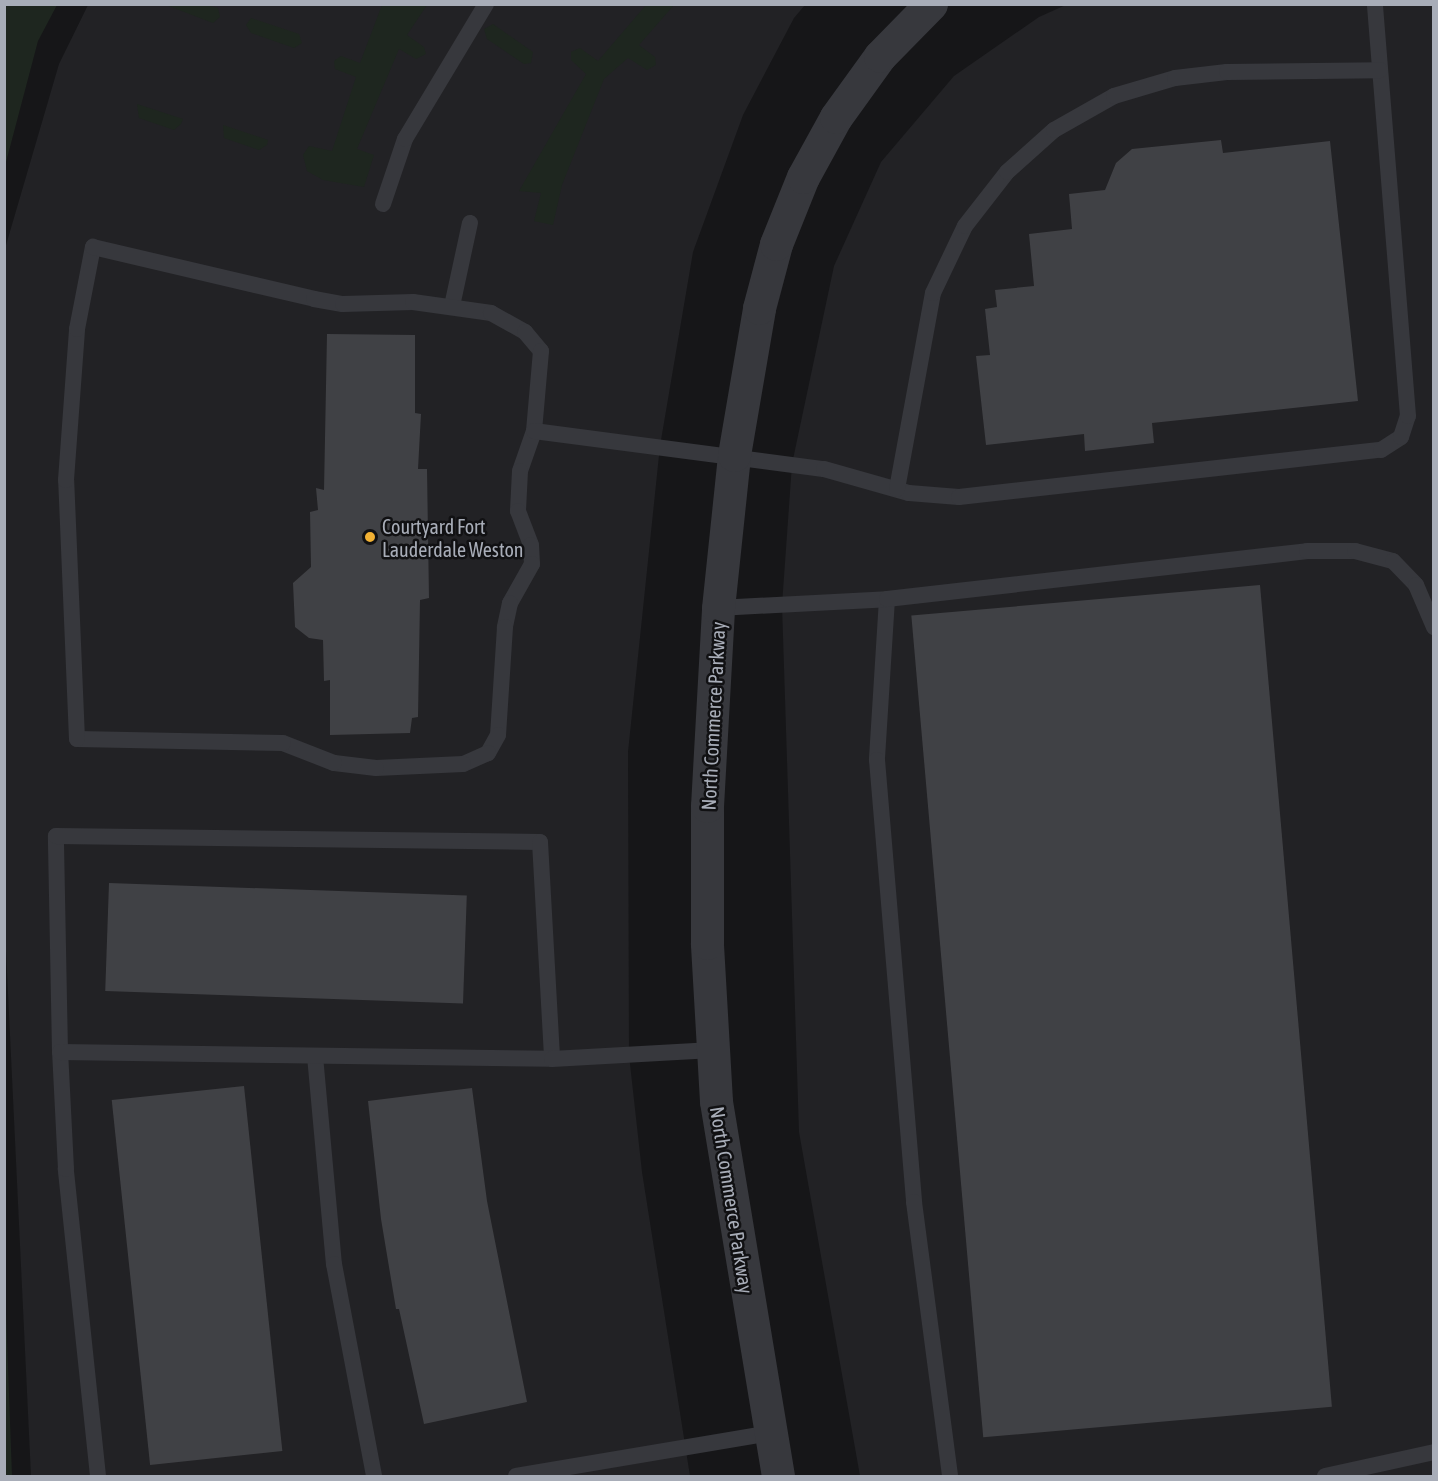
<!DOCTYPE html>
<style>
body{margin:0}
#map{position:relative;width:1438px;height:1481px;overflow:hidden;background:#161618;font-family:"Asap Condensed",sans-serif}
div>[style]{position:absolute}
.built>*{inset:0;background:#222225}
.green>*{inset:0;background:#1e261f}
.building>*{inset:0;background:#404145;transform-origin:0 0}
.service>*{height:16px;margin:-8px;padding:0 8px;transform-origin:8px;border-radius:8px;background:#37383d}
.minor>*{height:33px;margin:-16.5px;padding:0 16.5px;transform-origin:16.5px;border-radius:16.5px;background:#37383d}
.dots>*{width:16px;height:16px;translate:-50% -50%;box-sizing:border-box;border:3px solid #111113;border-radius:50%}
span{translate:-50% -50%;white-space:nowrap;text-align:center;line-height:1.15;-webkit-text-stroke:5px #111113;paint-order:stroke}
.poi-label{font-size:20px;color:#a8adb8}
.left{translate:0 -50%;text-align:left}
.street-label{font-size:20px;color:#a8adb8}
.frame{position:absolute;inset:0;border:6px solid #a8adb8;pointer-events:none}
</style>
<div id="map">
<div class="built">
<i style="clip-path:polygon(1068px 4px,1433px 5px,1433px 1476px,860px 1476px,799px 1132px,782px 605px,792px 464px,834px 266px,881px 162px,954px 76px,1039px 17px)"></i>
<i style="clip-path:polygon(88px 5px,805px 5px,794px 18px,743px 115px,693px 252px,660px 446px,628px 752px,629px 1055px,642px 1172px,690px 1476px,31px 1476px,4px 909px,4px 252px,59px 64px)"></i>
</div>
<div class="green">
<i style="clip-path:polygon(5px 4px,57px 5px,38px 41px,5px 166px)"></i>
<i style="clip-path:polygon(166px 5px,207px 5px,218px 8px,220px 17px,213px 23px)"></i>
<i style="clip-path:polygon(382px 5px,427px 5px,407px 35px,424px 47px,426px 54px,416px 59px,399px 49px,357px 149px,374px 155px,364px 187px,323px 180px,307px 171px,303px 155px,309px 146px,332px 151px,356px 77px,335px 69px,334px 61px,341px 56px,360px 63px)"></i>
<i style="clip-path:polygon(646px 5px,674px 5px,639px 45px,655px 57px,656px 65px,647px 70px,628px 58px,604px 79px,562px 185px,553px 225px,534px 221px,541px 193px,519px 191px,586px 74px,571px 60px,571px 52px,580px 48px,598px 61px)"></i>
<i style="clip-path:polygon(251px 18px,299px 34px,302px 43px,294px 48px,251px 33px,246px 25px)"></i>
<i style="clip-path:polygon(493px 24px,533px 52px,531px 63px,524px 64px,487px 39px,484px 29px)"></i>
<i style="clip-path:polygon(137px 104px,183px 119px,181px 124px,174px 130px,139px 118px)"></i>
<i style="clip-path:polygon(223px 125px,268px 140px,267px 145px,259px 150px,224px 138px)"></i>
<i style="clip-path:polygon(5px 1284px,12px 1476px,4px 1476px)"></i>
</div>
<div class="building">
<i style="clip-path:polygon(1221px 140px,1223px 153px,1330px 141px,1358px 401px,1152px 423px,1154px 443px,1085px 451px,1084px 434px,986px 445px,976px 356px,990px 355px,985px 309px,997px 307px,995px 290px,1034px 286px,1029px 234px,1072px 229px,1069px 194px,1105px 190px,1116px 163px,1132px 149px)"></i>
<i style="clip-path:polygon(327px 334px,415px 335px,415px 413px,421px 414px,418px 469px,427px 469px,429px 598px,420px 600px,418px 717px,412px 718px,410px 733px,330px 735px,330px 680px,324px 681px,323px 640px,309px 638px,295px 627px,293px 583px,311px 567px,310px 512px,318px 510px,316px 488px,324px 490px)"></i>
<i style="left:1260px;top:585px;width:825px;height:350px;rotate:85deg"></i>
<i style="left:109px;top:883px;width:358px;height:108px;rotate:2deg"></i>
<i style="left:244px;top:1086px;width:367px;height:133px;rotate:84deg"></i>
<i style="clip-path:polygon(472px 1088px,487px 1201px,527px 1402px,424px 1424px,399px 1309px,396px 1309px,381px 1219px,368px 1101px)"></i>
</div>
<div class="service">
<i style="left:383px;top:204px;width:69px;rotate:-71.3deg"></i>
<i style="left:405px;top:139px;width:157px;rotate:-59deg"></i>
<i style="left:452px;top:306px;width:85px;rotate:-77.8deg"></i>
<i style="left:534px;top:431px;width:42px;rotate:109.3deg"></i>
<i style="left:520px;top:471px;width:40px;rotate:92.9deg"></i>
<i style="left:518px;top:511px;width:36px;rotate:69deg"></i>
<i style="left:531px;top:545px;width:19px;rotate:87deg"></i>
<i style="left:532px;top:564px;width:45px;rotate:119.4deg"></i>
<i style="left:510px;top:603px;width:25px;rotate:102deg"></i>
<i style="left:505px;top:627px;width:108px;rotate:93.7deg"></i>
<i style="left:498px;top:735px;width:21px;rotate:119deg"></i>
<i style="left:488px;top:753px;width:27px;rotate:156deg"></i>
<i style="left:463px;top:764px;width:87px;rotate:177.4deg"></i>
<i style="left:376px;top:768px;width:42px;rotate:-173.2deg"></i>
<i style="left:334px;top:763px;width:55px;rotate:-158.6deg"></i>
<i style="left:283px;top:743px;width:206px;rotate:-178.9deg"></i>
<i style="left:77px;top:739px;width:259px;rotate:-92.4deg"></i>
<i style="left:66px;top:480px;width:151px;rotate:-85.8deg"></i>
<i style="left:77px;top:329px;width:84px;rotate:-79deg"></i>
<i style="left:93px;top:247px;width:227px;rotate:13.2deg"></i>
<i style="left:314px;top:299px;width:29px;rotate:10deg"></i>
<i style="left:343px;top:304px;width:70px;rotate:-1.6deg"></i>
<i style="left:413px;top:302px;width:79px;rotate:8deg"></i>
<i style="left:491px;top:313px;width:39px;rotate:29deg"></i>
<i style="left:525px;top:332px;width:25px;rotate:50deg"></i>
<i style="left:541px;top:351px;width:80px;rotate:95deg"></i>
<i style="left:534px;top:431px;width:292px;rotate:7.5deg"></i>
<i style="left:824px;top:469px;width:88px;rotate:15.8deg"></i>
<i style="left:909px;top:493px;width:50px;rotate:4.6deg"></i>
<i style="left:959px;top:497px;width:425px;rotate:-6.4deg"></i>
<i style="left:1381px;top:450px;width:24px;rotate:-33deg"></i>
<i style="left:1401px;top:437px;width:22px;rotate:-72deg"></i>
<i style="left:1408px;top:416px;width:413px;rotate:-94.6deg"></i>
<i style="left:897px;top:489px;width:199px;rotate:-79.6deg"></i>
<i style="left:933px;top:293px;width:74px;rotate:-64.5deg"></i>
<i style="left:965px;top:226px;width:68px;rotate:-52.1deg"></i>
<i style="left:1007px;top:172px;width:63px;rotate:-41.8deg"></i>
<i style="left:1054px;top:130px;width:69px;rotate:-29.5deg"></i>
<i style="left:1114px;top:96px;width:64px;rotate:-16.4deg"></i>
<i style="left:1175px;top:78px;width:52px;rotate:-6.6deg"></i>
<i style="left:1227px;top:72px;width:153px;rotate:-0.7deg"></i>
<i style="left:887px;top:599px;width:161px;rotate:93.6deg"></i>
<i style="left:877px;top:760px;width:444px;rotate:85.2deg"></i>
<i style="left:914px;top:1202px;width:276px;rotate:82.5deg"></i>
<i style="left:718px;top:608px;width:169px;rotate:-3deg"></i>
<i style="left:887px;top:599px;width:423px;rotate:-6.5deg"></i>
<i style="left:1307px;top:551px;width:48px"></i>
<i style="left:1355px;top:551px;width:39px;rotate:15deg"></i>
<i style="left:1393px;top:561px;width:33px;rotate:46deg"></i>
<i style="left:1416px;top:585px;width:46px;rotate:66.8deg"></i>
<i style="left:60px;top:1052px;width:216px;rotate:-91.1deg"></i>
<i style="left:56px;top:836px;width:484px;rotate:0.7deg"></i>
<i style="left:540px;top:842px;width:217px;rotate:86.8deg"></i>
<i style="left:315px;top:1056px;width:209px;rotate:84.8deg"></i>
<i style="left:334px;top:1264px;width:216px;rotate:79.3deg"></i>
<i style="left:98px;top:1476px;width:309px;rotate:-96deg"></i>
<i style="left:66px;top:1169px;width:117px;rotate:-92.9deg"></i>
<i style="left:60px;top:1052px;width:492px;rotate:0.8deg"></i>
<i style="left:552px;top:1059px;width:161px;rotate:-3.2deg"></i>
<i style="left:516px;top:1476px;width:259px;rotate:-9.6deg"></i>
<i style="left:1325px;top:1476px;width:112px;rotate:-12.4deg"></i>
</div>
<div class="minor">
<i style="left:778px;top:1476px;width:380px;rotate:-99.4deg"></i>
<i style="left:716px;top:1101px;width:158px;rotate:-93.3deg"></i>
<i style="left:707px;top:943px;width:137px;rotate:-90deg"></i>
<i style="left:707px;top:806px;width:198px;rotate:-86.8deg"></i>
<i style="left:718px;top:608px;width:154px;rotate:-84deg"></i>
<i style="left:734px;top:455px;width:149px;rotate:-80.3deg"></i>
<i style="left:759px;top:308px;width:66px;rotate:-75.1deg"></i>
<i style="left:776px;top:244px;width:72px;rotate:-68.1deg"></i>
<i style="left:803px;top:177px;width:68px;rotate:-61.2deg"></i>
<i style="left:836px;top:117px;width:75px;rotate:-54.2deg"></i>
<i style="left:880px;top:56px;width:73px;rotate:-45.6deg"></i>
</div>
<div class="dots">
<i style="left:370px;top:537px;background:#f2b134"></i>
</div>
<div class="poi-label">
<span class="left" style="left:382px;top:538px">Courtyard Fort<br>Lauderdale Weston</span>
</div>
<div class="street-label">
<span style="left:713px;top:716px;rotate:-87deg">North Commerce Parkway</span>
<span style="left:732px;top:1200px;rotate:81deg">North Commerce Parkway</span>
</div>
<div class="frame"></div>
</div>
